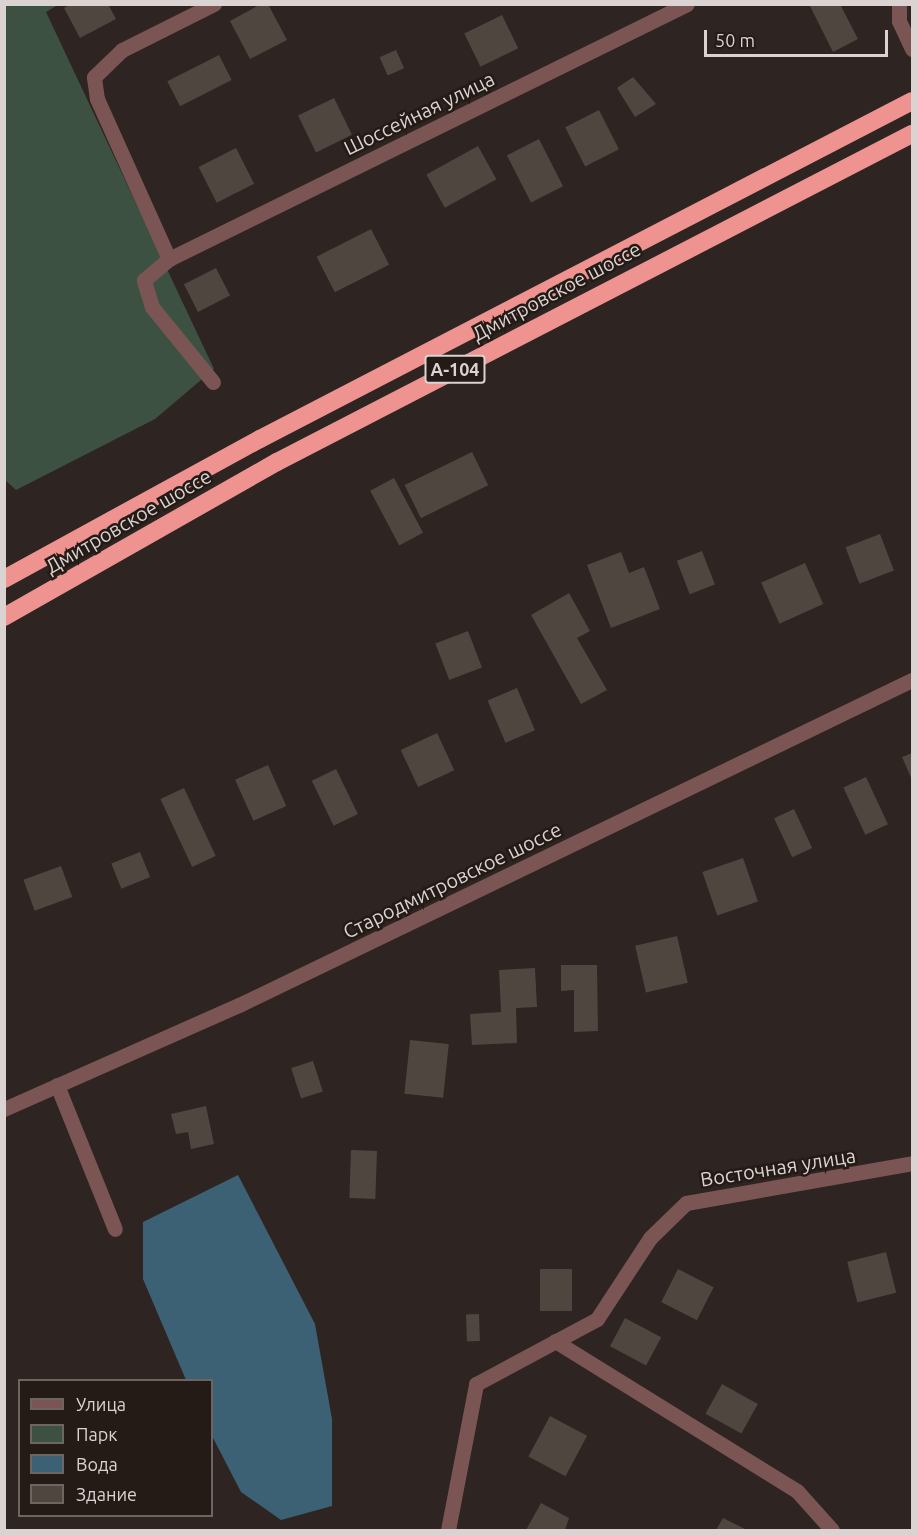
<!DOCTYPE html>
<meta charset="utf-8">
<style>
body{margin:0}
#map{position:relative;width:917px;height:1535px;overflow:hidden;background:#2e2421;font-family:Ubuntu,sans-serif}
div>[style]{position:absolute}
.green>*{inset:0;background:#3d5142}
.water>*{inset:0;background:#3c6174}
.building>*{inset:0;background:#4e463f;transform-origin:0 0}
.minor>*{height:15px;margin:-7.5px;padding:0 7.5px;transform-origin:7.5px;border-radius:7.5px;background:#7b5554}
.highway>*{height:18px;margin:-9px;padding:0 9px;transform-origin:9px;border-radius:9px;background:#ef9391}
span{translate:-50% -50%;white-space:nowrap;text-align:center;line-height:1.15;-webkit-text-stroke:5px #241b17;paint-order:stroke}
.shield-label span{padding:2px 4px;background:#241b17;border:2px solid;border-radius:4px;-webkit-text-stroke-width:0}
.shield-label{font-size:18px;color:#dad3d1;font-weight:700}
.street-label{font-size:20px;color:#dad3d1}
.frame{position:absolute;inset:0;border:6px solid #dad3d1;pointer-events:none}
.legend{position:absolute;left:18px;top:1379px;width:195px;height:138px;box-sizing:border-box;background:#241b17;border:2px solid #6d6561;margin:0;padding:8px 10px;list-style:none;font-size:18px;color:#dad3d1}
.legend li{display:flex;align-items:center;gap:12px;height:30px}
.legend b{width:30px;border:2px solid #6d6561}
.scale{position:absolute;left:704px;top:30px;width:184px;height:27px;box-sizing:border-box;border:3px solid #dad3d1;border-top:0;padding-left:8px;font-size:18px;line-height:21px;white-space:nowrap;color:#dad3d1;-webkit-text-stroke:4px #241b17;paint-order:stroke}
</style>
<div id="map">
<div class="green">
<i style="clip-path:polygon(4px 5px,58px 5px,46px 12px,214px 369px,155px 419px,16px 490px,4px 479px)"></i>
</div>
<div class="water">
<i style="clip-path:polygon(238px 1175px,315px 1324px,332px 1419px,332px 1506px,281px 1520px,241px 1492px,212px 1436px,212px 1380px,186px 1380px,143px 1279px,143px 1222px)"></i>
</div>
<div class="building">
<i style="clip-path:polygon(71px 4px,108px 4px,116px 19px,80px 38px,64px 8px)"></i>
<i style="clip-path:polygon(261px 4px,268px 4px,287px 40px,250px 59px,230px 21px)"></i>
<i style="clip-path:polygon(809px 4px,840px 4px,858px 39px,833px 52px)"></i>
<i style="left:502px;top:15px;width:37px;height:42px;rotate:64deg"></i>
<i style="left:396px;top:50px;width:20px;height:18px;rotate:66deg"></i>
<i style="left:219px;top:55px;width:28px;height:58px;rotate:63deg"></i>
<i style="clip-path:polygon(633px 77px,656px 104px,635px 117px,617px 88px)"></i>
<i style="left:334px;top:98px;width:41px;height:40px;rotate:64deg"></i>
<i style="left:599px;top:110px;width:44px;height:38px;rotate:63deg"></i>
<i style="left:539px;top:139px;width:53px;height:36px;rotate:63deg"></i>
<i style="left:478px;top:146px;width:38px;height:59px;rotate:61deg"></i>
<i style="left:236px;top:148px;width:40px;height:42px;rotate:63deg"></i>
<i style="left:371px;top:229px;width:40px;height:61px;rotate:63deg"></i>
<i style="left:216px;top:268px;width:31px;height:36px;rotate:63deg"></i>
<i style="left:472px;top:452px;width:37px;height:75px;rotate:64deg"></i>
<i style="left:394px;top:478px;width:62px;height:27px;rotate:62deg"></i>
<i style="left:880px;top:534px;width:39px;height:37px;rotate:69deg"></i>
<i style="left:702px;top:551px;width:36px;height:27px;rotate:69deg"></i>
<i style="clip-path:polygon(621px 552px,629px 573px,644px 567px,660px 609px,611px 628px,587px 565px)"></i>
<i style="left:805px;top:563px;width:45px;height:48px;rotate:66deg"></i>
<i style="clip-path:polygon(569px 593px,590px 631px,577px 638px,607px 690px,581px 704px,531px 615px)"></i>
<i style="left:468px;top:631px;width:39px;height:35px;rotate:69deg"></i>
<i style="left:517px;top:688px;width:46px;height:32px;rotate:67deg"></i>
<i style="left:437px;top:733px;width:41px;height:40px;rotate:65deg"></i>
<i style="clip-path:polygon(912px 753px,912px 780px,902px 757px)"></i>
<i style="left:268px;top:765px;width:45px;height:36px;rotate:66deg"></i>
<i style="left:336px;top:769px;width:50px;height:27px;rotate:64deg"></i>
<i style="left:866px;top:777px;width:52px;height:25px;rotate:65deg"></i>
<i style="left:184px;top:788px;width:75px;height:26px;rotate:65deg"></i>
<i style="left:794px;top:809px;width:43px;height:22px;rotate:65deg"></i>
<i style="left:140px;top:852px;width:27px;height:31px;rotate:68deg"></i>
<i style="left:743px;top:858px;width:46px;height:43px;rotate:71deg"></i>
<i style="left:61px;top:866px;width:33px;height:40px;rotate:70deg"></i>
<i style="left:677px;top:936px;width:48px;height:43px;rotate:77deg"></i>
<i style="clip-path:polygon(561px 965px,597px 965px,598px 1031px,574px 1032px,574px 990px,561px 991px)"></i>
<i style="clip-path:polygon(535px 968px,537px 1007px,516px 1008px,517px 1043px,472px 1045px,470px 1014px,501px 1012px,499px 970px)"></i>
<i style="left:410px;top:1040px;width:39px;height:54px;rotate:6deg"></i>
<i style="left:313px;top:1061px;width:32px;height:23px;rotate:72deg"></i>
<i style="clip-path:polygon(206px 1106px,214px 1144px,191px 1149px,188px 1132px,176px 1134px,171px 1114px)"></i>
<i style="left:351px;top:1150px;width:26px;height:48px;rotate:2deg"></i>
<i style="left:886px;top:1252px;width:42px;height:40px;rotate:76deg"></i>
<i style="left:540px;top:1269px;width:32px;height:42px"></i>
<i style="left:678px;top:1269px;width:40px;height:37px;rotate:27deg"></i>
<i style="left:479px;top:1314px;width:27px;height:13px;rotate:88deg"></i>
<i style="left:625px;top:1318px;width:41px;height:32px;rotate:28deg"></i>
<i style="left:722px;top:1384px;width:41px;height:34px;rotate:29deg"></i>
<i style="left:550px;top:1416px;width:42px;height:46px;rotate:28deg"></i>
<i style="clip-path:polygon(541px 1503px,569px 1518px,565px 1530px,526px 1530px)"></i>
<i style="clip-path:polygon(723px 1518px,747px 1530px,716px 1530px)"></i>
</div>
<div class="minor">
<i style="left:899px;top:4px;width:17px;rotate:90deg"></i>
<i style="left:899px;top:21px;width:31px;rotate:65deg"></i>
<i style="left:169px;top:259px;width:175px;rotate:-114.2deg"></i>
<i style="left:97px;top:99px;width:22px;rotate:-98deg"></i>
<i style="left:94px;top:77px;width:39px;rotate:-44deg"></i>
<i style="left:122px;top:50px;width:103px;rotate:-26.6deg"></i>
<i style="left:213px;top:382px;width:97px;rotate:-129.1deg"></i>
<i style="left:152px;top:307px;width:28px;rotate:-107deg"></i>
<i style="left:144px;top:280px;width:33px;rotate:-40deg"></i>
<i style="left:169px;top:259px;width:577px;rotate:-26.21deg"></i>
<i style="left:57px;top:1085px;width:155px;rotate:68.1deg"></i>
<i style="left:4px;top:1109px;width:257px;rotate:-23.9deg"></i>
<i style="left:239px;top:1005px;width:747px;rotate:-25.78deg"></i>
<i style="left:555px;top:1341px;width:285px;rotate:31.8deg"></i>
<i style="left:797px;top:1491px;width:52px;rotate:48.1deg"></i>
<i style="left:448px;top:1530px;width:149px;rotate:-79.1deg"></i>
<i style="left:476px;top:1384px;width:137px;rotate:-28.2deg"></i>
<i style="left:597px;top:1319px;width:97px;rotate:-56.8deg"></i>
<i style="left:650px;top:1238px;width:50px;rotate:-44.2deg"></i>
<i style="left:686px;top:1203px;width:230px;rotate:-10deg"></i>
</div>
<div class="highway">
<i style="left:4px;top:579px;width:292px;rotate:-28.7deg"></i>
<i style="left:260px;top:439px;width:734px;rotate:-27.4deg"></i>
<i style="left:4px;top:617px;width:314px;rotate:-29.6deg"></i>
<i style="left:277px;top:462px;width:715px;rotate:-27.32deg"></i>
</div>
<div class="shield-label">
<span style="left:455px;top:369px">А-104</span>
</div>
<div class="street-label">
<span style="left:419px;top:113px;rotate:-26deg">Шоссейная улица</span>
<span style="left:556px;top:291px;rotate:-28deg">Дмитровское шоссе</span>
<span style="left:128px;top:521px;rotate:-30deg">Дмитровское шоссе</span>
<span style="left:452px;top:880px;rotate:-26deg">Стародмитровское шоссе</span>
<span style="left:778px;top:1167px;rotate:-9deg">Восточная улица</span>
</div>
<div class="frame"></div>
<ul class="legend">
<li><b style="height:8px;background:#7b5554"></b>Улица</li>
<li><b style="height:16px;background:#3d5142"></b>Парк</li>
<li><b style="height:16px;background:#3c6174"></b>Вода</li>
<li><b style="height:16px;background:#4e463f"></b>Здание</li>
</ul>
<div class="scale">50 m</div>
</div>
